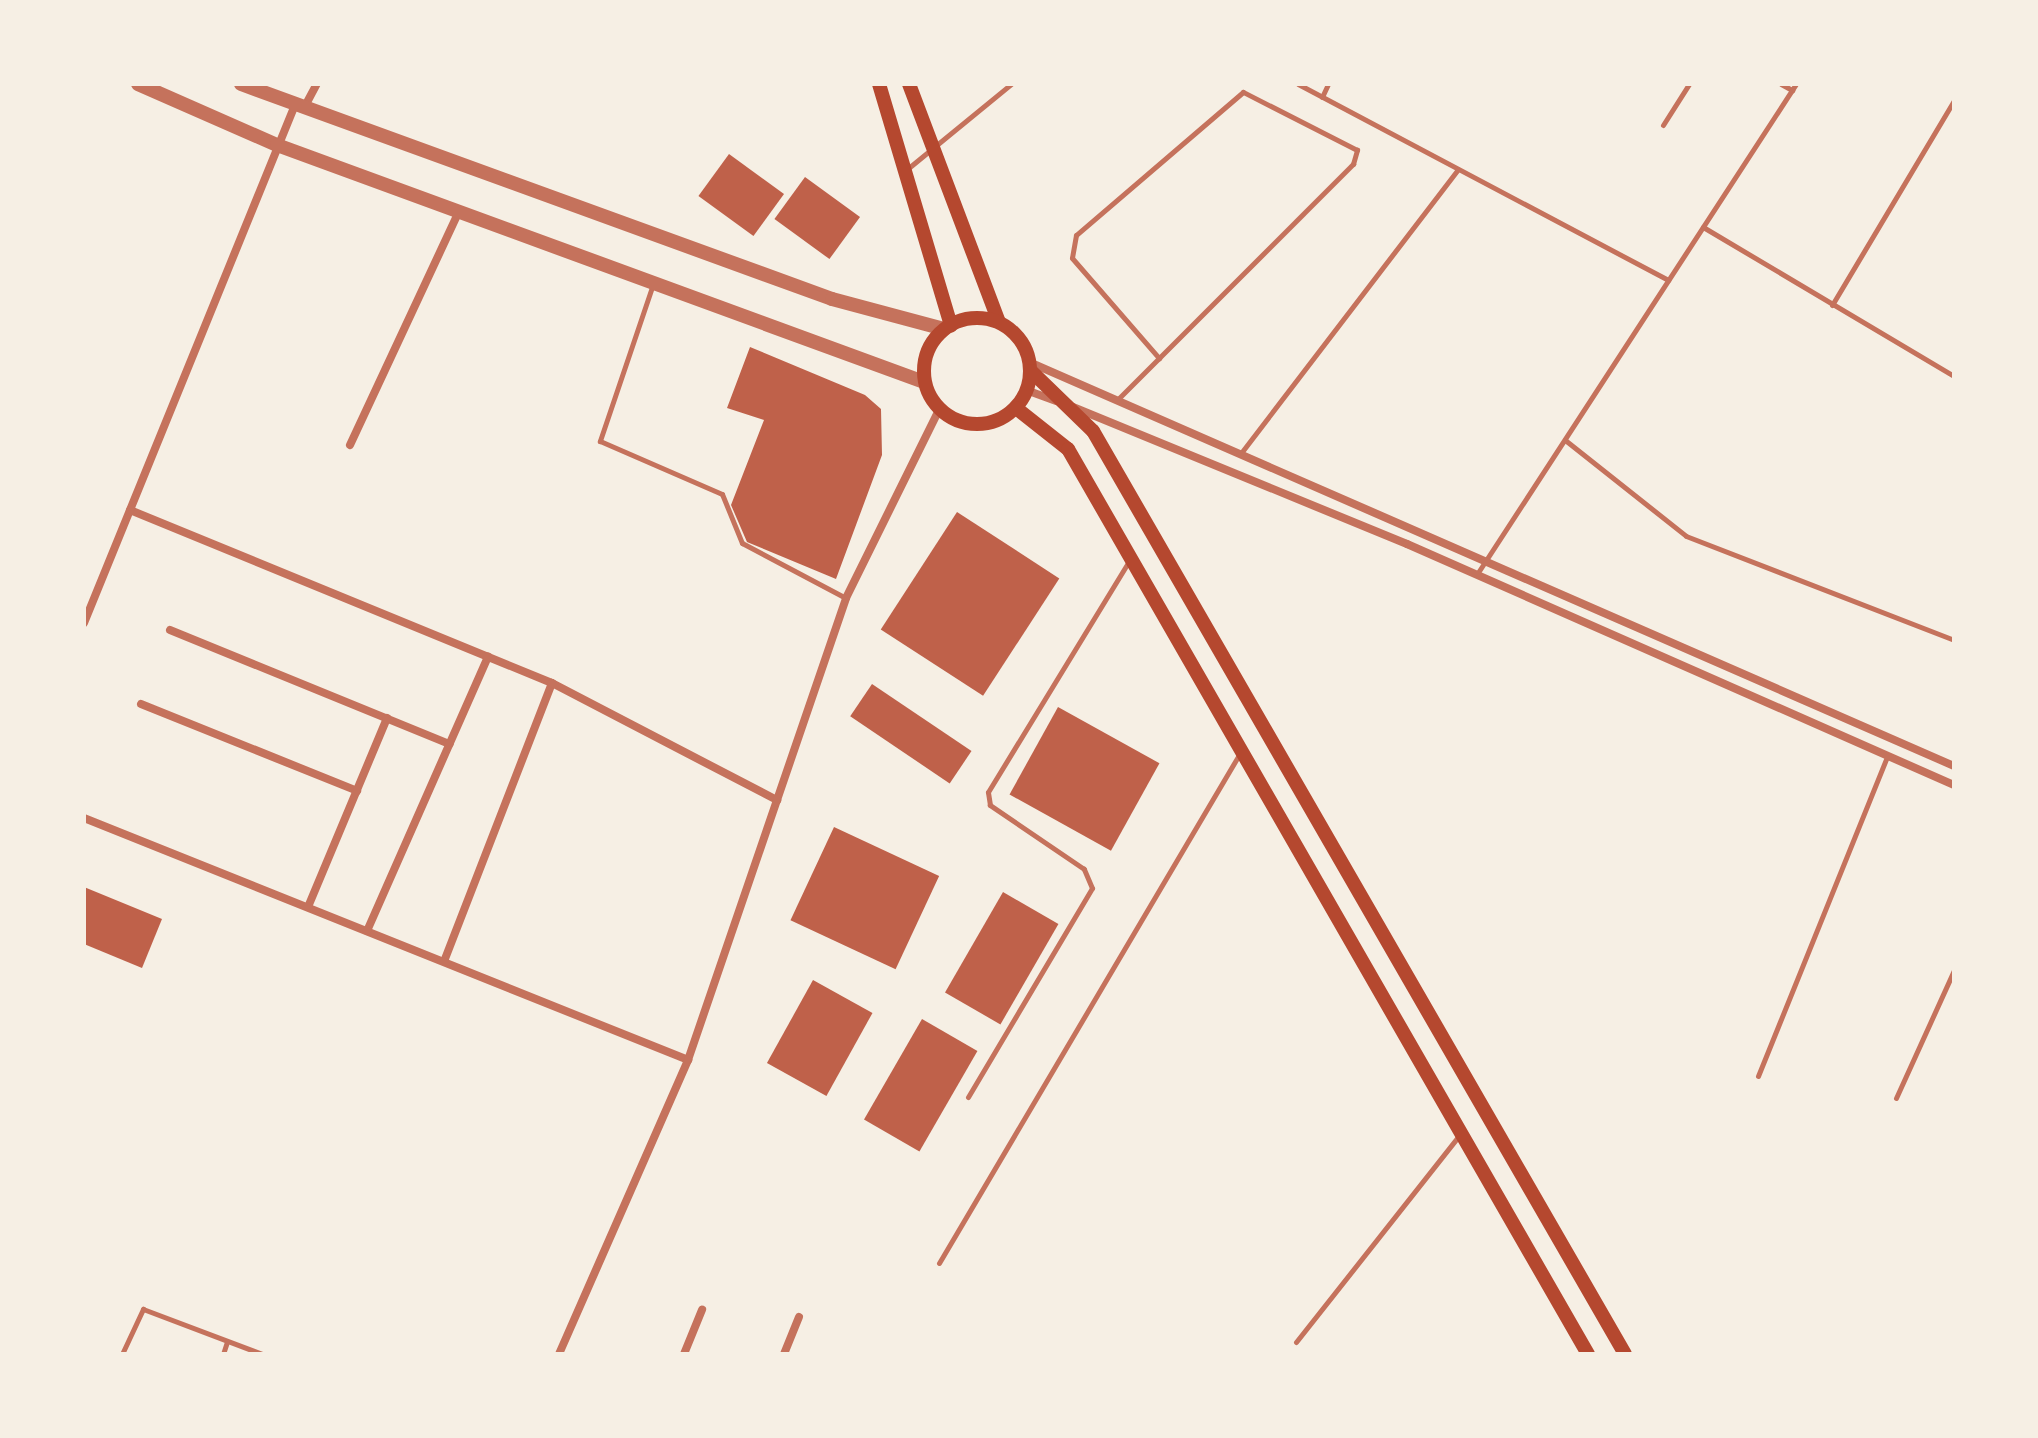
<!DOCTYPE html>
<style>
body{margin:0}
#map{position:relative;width:2038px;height:1438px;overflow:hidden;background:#f6efe4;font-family:"Golos Text",sans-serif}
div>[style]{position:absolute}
.building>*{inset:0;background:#bf614a;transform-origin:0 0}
.service>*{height:5px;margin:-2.5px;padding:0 2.5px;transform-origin:2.5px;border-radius:2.5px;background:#c5725c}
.minor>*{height:8px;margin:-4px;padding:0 4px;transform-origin:4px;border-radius:4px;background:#c5725c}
.tertiary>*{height:14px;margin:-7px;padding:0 7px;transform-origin:7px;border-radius:7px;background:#c5725c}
.secondary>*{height:14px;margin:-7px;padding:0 7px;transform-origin:7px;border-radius:7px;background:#b5482f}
.secondary>.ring{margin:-7px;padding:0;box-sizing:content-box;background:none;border:14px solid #b5482f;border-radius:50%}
span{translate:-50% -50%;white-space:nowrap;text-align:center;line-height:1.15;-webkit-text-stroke:6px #f6efe4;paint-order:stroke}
.frame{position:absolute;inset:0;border:86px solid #f6efe4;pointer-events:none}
</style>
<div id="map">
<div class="building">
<i style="left:729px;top:154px;width:68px;height:52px;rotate:36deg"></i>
<i style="left:805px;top:177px;width:68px;height:52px;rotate:36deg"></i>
<i style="clip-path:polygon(750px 347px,865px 395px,881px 409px,882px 455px,836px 579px,747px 542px,731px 505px,764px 420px,727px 408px)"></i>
<i style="left:957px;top:512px;width:122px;height:140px;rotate:33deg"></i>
<i style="left:872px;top:684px;width:120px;height:39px;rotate:34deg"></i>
<i style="left:1058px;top:707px;width:116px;height:100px;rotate:29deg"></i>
<i style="left:834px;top:827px;width:116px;height:103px;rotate:25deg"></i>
<i style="clip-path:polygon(84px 887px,162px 919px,142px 968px,84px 944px)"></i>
<i style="left:1003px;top:892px;width:64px;height:116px;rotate:30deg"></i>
<i style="left:813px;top:980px;width:68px;height:95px;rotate:29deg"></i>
<i style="left:922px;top:1019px;width:64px;height:116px;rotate:30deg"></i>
</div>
<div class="service">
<i style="left:1298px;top:84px;width:419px;rotate:27.9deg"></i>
<i style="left:1781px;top:84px;width:13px;rotate:29deg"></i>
<i style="left:1322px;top:97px;width:14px;rotate:-65deg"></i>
<i style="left:1663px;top:125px;width:49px;rotate:-57.6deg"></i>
<i style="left:906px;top:170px;width:136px;rotate:-39.3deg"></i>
<i style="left:1703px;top:227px;width:292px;rotate:30.7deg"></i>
<i style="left:653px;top:284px;width:166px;rotate:108.7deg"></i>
<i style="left:600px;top:441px;width:133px;rotate:23.5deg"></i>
<i style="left:722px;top:494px;width:53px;rotate:67.8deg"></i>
<i style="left:742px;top:543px;width:118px;rotate:27.9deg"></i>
<i style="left:1832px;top:305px;width:239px;rotate:-59.2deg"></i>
<i style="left:1117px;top:400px;width:334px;rotate:-45deg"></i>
<i style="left:1353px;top:164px;width:15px;rotate:-74deg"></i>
<i style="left:1357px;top:150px;width:128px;rotate:-153deg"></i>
<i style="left:1243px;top:92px;width:220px;rotate:139.4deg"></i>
<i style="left:1076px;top:235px;width:23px;rotate:100deg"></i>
<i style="left:1072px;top:258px;width:133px;rotate:49deg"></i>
<i style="left:1565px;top:440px;width:154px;rotate:38.4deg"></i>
<i style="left:1686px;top:536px;width:287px;rotate:21.2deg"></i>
<i style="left:1241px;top:453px;width:357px;rotate:-52.6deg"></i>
<i style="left:1477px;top:574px;width:585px;rotate:-56.94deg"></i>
<i style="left:1758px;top:1076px;width:345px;rotate:-68deg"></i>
<i style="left:968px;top:1097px;width:243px;rotate:-59.3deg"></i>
<i style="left:1092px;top:888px;width:21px;rotate:-113deg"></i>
<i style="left:1084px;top:869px;width:114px;rotate:-145.8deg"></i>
<i style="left:990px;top:805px;width:13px;rotate:-99deg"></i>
<i style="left:988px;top:792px;width:273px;rotate:-58.6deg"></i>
<i style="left:1896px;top:1098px;width:141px;rotate:-65.6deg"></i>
<i style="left:939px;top:1263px;width:592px;rotate:-59.45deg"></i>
<i style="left:1296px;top:1342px;width:261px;rotate:-51.7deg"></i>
<i style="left:122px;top:1354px;width:50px;rotate:-65deg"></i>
<i style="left:143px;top:1309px;width:127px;rotate:20.7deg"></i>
<i style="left:223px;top:1354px;width:13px;rotate:-72deg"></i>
</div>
<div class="minor">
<i style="left:304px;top:108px;width:27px;rotate:-62deg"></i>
<i style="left:1029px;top:362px;width:1009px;rotate:23.59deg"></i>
<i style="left:1026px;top:390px;width:32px;rotate:20deg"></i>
<i style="left:1073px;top:407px;width:361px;rotate:22.3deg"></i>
<i style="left:1407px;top:544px;width:598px;rotate:23.78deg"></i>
<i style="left:350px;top:445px;width:258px;rotate:-65deg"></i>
<i style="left:130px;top:510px;width:456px;rotate:22.3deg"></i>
<i style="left:552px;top:683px;width:298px;rotate:111.2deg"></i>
<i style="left:84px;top:623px;width:559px;rotate:-67.84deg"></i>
<i style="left:170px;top:630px;width:302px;rotate:22.2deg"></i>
<i style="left:552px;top:683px;width:254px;rotate:27.5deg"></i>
<i style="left:141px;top:704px;width:233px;rotate:21.9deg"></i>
<i style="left:84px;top:818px;width:651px;rotate:21.83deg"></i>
<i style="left:308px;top:907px;width:205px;rotate:-67.3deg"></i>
<i style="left:367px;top:931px;width:300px;rotate:-66.2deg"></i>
<i style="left:559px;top:1354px;width:321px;rotate:-66.3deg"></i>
<i style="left:688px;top:1060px;width:488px;rotate:-71.1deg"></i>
<i style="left:846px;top:598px;width:210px;rotate:-63.7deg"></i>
<i style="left:684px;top:1354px;width:48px;rotate:-67.8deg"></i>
<i style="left:784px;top:1354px;width:40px;rotate:-68deg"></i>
</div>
<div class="tertiary">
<i style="left:138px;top:84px;width:152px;rotate:23.7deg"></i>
<i style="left:277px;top:145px;width:689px;rotate:20.12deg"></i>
<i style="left:241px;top:84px;width:629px;rotate:19.99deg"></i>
<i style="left:832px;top:299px;width:116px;rotate:15deg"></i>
</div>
<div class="secondary">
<i style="left:879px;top:84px;width:252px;rotate:73.4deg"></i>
<i style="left:909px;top:84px;width:254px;rotate:69.3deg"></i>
<i class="ring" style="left:924px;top:318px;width:92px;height:92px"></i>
<i style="left:1031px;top:371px;width:86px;rotate:44.1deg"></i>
<i style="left:1093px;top:431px;width:1065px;rotate:60.04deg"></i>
<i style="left:1016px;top:408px;width:66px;rotate:38.3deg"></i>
<i style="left:1068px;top:449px;width:1044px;rotate:60.12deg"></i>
</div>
<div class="frame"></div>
</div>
